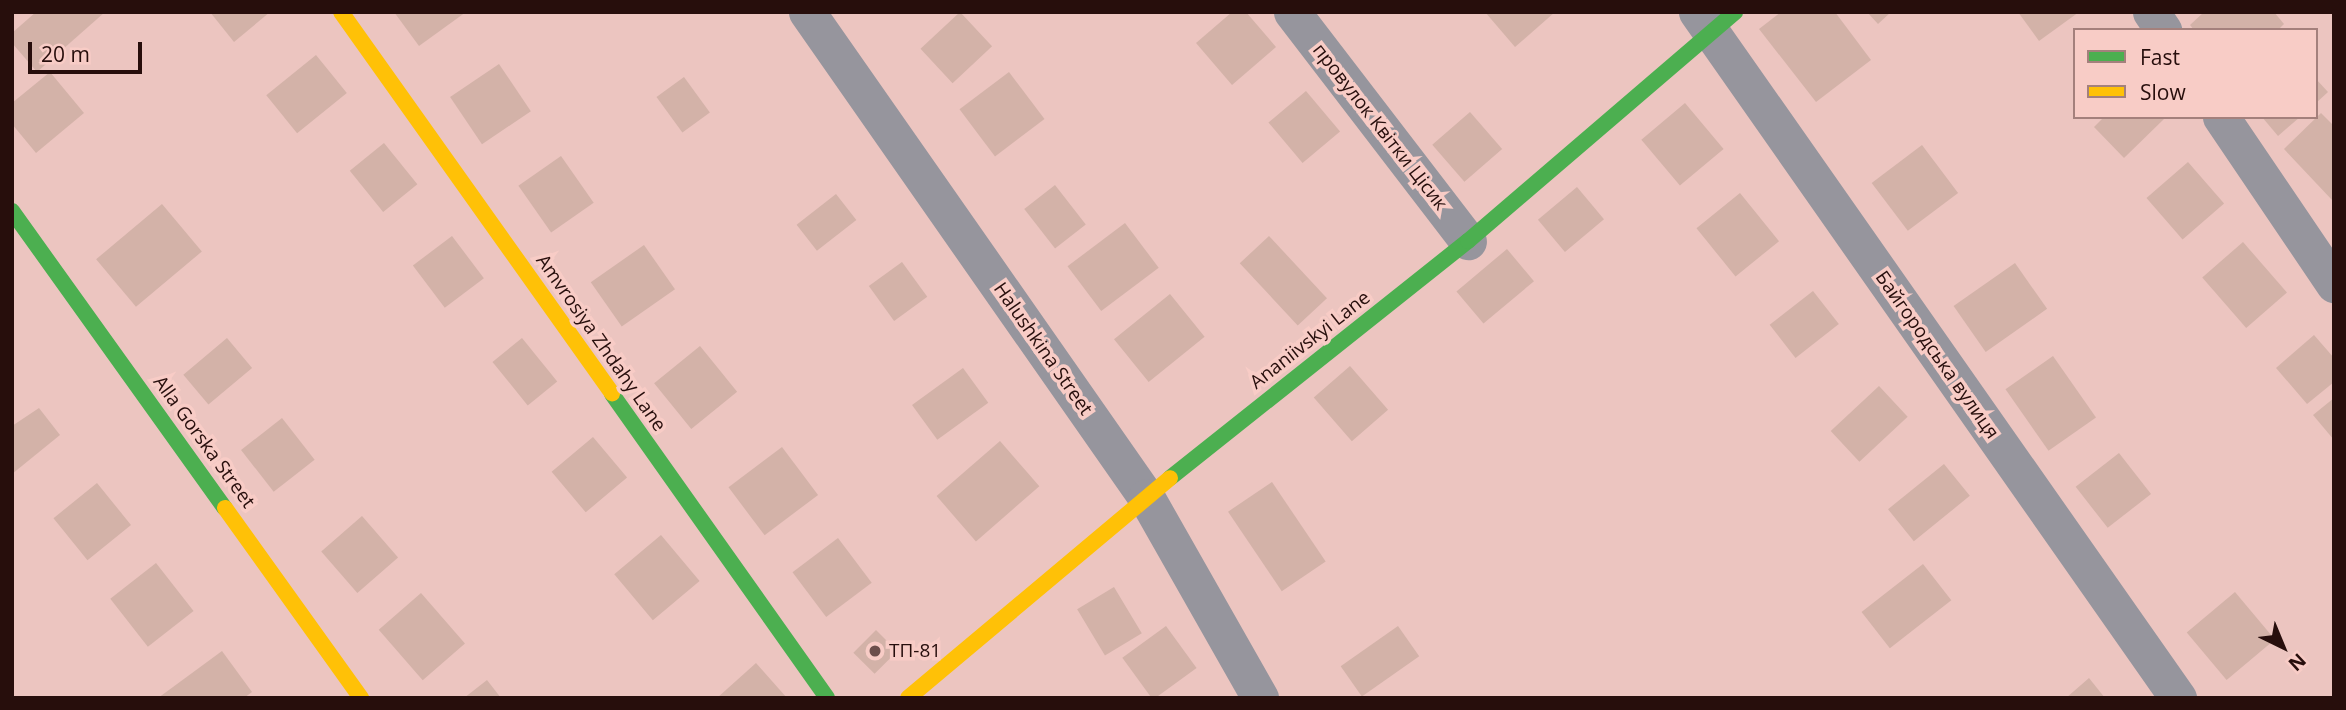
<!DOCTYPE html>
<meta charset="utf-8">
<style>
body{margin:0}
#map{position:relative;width:2346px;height:710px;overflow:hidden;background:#ecc5c0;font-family:"Open Sans",sans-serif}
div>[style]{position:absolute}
.building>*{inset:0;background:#d3b2a8;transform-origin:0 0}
.street>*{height:37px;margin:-18.5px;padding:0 18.5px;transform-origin:18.5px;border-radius:18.5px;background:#96959d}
.fast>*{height:16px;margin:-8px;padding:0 8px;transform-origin:8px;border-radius:8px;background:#4caf50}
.slow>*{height:16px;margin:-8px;padding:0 8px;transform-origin:8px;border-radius:8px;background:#ffc107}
.dots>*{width:19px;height:19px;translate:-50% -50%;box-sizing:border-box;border:4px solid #f8ccc6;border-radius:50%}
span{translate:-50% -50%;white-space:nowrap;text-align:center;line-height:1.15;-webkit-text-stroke:7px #f8ccc6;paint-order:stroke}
.street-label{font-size:19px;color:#270e0c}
.poi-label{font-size:19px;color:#270e0c}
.left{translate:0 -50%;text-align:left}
.frame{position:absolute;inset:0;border:14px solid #270e0c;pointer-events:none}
.legend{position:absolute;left:2073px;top:28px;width:245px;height:91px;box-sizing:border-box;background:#f8ccc6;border:2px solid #a4807c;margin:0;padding:9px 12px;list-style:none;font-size:21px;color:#270e0c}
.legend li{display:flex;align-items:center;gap:14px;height:35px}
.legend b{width:35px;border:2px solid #a4807c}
.north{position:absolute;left:2248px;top:612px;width:70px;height:70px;-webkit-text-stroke:5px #f8ccc6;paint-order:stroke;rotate:137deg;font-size:19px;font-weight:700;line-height:28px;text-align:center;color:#270e0c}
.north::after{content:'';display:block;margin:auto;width:24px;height:32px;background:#270e0c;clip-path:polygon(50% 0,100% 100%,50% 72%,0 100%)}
.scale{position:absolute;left:28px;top:42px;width:114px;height:32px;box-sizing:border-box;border:4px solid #270e0c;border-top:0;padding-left:9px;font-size:21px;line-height:24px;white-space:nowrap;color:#270e0c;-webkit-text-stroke:5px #f8ccc6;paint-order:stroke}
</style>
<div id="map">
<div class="building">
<i style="clip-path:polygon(36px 12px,105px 12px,37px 72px,12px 43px,12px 33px)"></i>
<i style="clip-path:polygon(210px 12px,270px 12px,234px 42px)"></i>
<i style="clip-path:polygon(394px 12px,466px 12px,419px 46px)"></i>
<i style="left:960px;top:12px;width:47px;height:54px;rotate:47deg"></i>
<i style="clip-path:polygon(1232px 12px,1246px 12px,1276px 47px,1232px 85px,1196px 43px)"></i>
<i style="clip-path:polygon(1485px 12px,1555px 12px,1515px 47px)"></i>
<i style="clip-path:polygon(1781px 12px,1835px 12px,1871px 60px,1816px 102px,1759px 29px)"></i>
<i style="clip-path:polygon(1867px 12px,1891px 12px,1878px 24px)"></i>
<i style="clip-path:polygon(2018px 12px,2079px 12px,2039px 41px)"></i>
<i style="clip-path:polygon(2204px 12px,2274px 12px,2284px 24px,2278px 30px,2194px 30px,2190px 25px)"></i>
<i style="left:316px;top:55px;width:49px;height:64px;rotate:51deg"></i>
<i style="left:499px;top:64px;width:57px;height:59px;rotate:56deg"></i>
<i style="clip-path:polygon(50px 72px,84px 113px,36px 153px,12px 124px,12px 103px)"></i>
<i style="left:1009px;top:72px;width:59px;height:62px;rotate:53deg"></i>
<i style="left:684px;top:77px;width:44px;height:34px;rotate:54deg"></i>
<i style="clip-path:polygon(2316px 79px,2328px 92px,2316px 103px)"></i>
<i style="left:1306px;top:91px;width:53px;height:49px;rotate:50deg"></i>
<i style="left:1685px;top:103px;width:60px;height:57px;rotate:50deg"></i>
<i style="left:1470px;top:112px;width:49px;height:50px;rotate:49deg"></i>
<i style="clip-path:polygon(2321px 113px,2334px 126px,2332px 200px,2284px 149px)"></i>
<i style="clip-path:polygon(2104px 117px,2163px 117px,2164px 119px,2124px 158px,2094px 127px)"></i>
<i style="clip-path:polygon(2262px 117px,2300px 117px,2278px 136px)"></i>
<i style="left:384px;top:143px;width:53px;height:44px;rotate:51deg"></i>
<i style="left:1922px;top:145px;width:60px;height:63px;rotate:53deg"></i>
<i style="left:561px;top:156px;width:57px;height:52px;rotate:55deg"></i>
<i style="left:2188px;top:162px;width:55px;height:55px;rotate:49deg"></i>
<i style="left:1055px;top:185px;width:50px;height:39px;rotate:52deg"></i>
<i style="left:1577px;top:187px;width:42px;height:51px;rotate:50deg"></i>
<i style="left:1740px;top:193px;width:62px;height:56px;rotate:51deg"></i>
<i style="left:836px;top:194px;width:33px;height:50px;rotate:52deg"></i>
<i style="left:162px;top:204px;width:62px;height:86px;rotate:50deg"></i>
<i style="left:1125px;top:223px;width:56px;height:72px;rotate:53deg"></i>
<i style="left:452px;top:236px;width:53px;height:49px;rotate:53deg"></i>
<i style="left:1269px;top:236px;width:85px;height:40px;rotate:47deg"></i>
<i style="left:2243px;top:242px;width:67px;height:54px;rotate:49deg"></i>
<i style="left:644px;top:245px;width:54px;height:65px;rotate:55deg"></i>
<i style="left:1507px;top:249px;width:42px;height:66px;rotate:50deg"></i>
<i style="left:902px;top:262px;width:43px;height:41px;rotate:54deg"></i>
<i style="left:2015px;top:263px;width:56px;height:75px;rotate:55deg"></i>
<i style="left:1813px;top:291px;width:42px;height:55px;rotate:52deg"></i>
<i style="left:1170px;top:294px;width:55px;height:72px;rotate:51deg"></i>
<i style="clip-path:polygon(2314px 335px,2334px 358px,2334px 382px,2307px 404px,2276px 368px)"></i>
<i style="left:227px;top:338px;width:39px;height:57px;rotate:50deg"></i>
<i style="left:522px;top:338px;width:56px;height:38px;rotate:51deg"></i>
<i style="left:700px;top:346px;width:59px;height:59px;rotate:51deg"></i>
<i style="left:2053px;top:356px;width:75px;height:58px;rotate:55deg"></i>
<i style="left:1350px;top:366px;width:58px;height:48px;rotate:49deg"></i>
<i style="left:963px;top:368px;width:43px;height:63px;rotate:54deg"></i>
<i style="left:1879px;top:386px;width:42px;height:66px;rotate:47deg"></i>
<i style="clip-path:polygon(2334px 398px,2334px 440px,2313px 415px)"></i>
<i style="clip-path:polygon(39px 408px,60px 435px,12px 474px,12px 426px)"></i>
<i style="left:282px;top:418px;width:53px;height:52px;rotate:52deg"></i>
<i style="left:593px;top:437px;width:53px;height:54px;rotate:50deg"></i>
<i style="left:1000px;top:441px;width:60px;height:84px;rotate:49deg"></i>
<i style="left:782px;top:447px;width:60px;height:67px;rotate:53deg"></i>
<i style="left:2119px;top:453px;width:52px;height:55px;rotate:52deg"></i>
<i style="left:1944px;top:464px;width:41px;height:72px;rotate:51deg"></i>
<i style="left:1272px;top:482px;width:96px;height:53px;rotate:56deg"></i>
<i style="left:97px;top:483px;width:54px;height:56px;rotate:51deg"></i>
<i style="left:362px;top:516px;width:55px;height:54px;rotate:49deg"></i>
<i style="left:661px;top:535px;width:60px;height:61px;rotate:50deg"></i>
<i style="left:838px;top:538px;width:56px;height:57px;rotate:53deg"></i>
<i style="left:156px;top:563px;width:61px;height:58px;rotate:52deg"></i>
<i style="left:1923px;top:564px;width:46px;height:78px;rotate:52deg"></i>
<i style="left:1114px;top:587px;width:54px;height:43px;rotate:59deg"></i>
<i style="left:2235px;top:592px;width:62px;height:63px;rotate:50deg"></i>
<i style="left:421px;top:593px;width:67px;height:56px;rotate:49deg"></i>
<i style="left:1166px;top:626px;width:52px;height:54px;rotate:54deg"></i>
<i style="left:1398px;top:626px;width:37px;height:70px;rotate:55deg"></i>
<i style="left:876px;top:630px;width:30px;height:32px;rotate:45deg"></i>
<i style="clip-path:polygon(222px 651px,252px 692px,244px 698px,158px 698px)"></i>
<i style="clip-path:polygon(756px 663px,787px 698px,717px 698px)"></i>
<i style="clip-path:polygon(2089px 678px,2105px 698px,2066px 698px)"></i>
<i style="clip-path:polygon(487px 680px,501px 698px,464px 698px)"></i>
</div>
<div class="street">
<i style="left:807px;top:12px;width:592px;rotate:55.05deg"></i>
<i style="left:1146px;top:497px;width:231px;rotate:60.4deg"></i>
<i style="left:1292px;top:12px;width:289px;rotate:52.5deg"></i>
<i style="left:1697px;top:12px;width:838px;rotate:54.96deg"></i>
<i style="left:2151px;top:12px;width:22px;rotate:56deg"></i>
<i style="left:2221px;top:117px;width:202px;rotate:55.9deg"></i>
</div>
<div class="fast">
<i style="left:12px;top:211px;width:365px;rotate:54.4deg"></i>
<i style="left:612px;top:394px;width:372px;rotate:54.7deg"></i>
<i style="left:1170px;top:478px;width:381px;rotate:-38.5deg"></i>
<i style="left:1468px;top:241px;width:352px;rotate:-40.6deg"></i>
</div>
<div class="slow">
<i style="left:341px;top:12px;width:468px;rotate:54.6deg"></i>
<i style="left:225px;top:508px;width:234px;rotate:54.4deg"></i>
<i style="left:908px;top:698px;width:342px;rotate:-40deg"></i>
</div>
<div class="dots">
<i style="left:875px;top:651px;background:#6c4e4b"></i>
</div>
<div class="street-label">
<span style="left:1380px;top:127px;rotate:52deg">провулок Квітки Цісик</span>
<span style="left:1310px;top:340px;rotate:-38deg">Ananiivskyi Lane</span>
<span style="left:601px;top:343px;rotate:55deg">Amvrosiya Zhdahy Lane</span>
<span style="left:1043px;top:349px;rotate:55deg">Halushkina Street</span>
<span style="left:1937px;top:355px;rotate:55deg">Байгородська вулиця</span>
<span style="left:204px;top:442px;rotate:54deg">Alla Gorska Street</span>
</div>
<div class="poi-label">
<span class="left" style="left:889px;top:651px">ТП-81</span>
</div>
<div class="frame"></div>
<ul class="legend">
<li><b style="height:9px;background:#4caf50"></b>Fast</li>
<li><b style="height:9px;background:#ffc107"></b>Slow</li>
</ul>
<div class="north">N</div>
<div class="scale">20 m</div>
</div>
